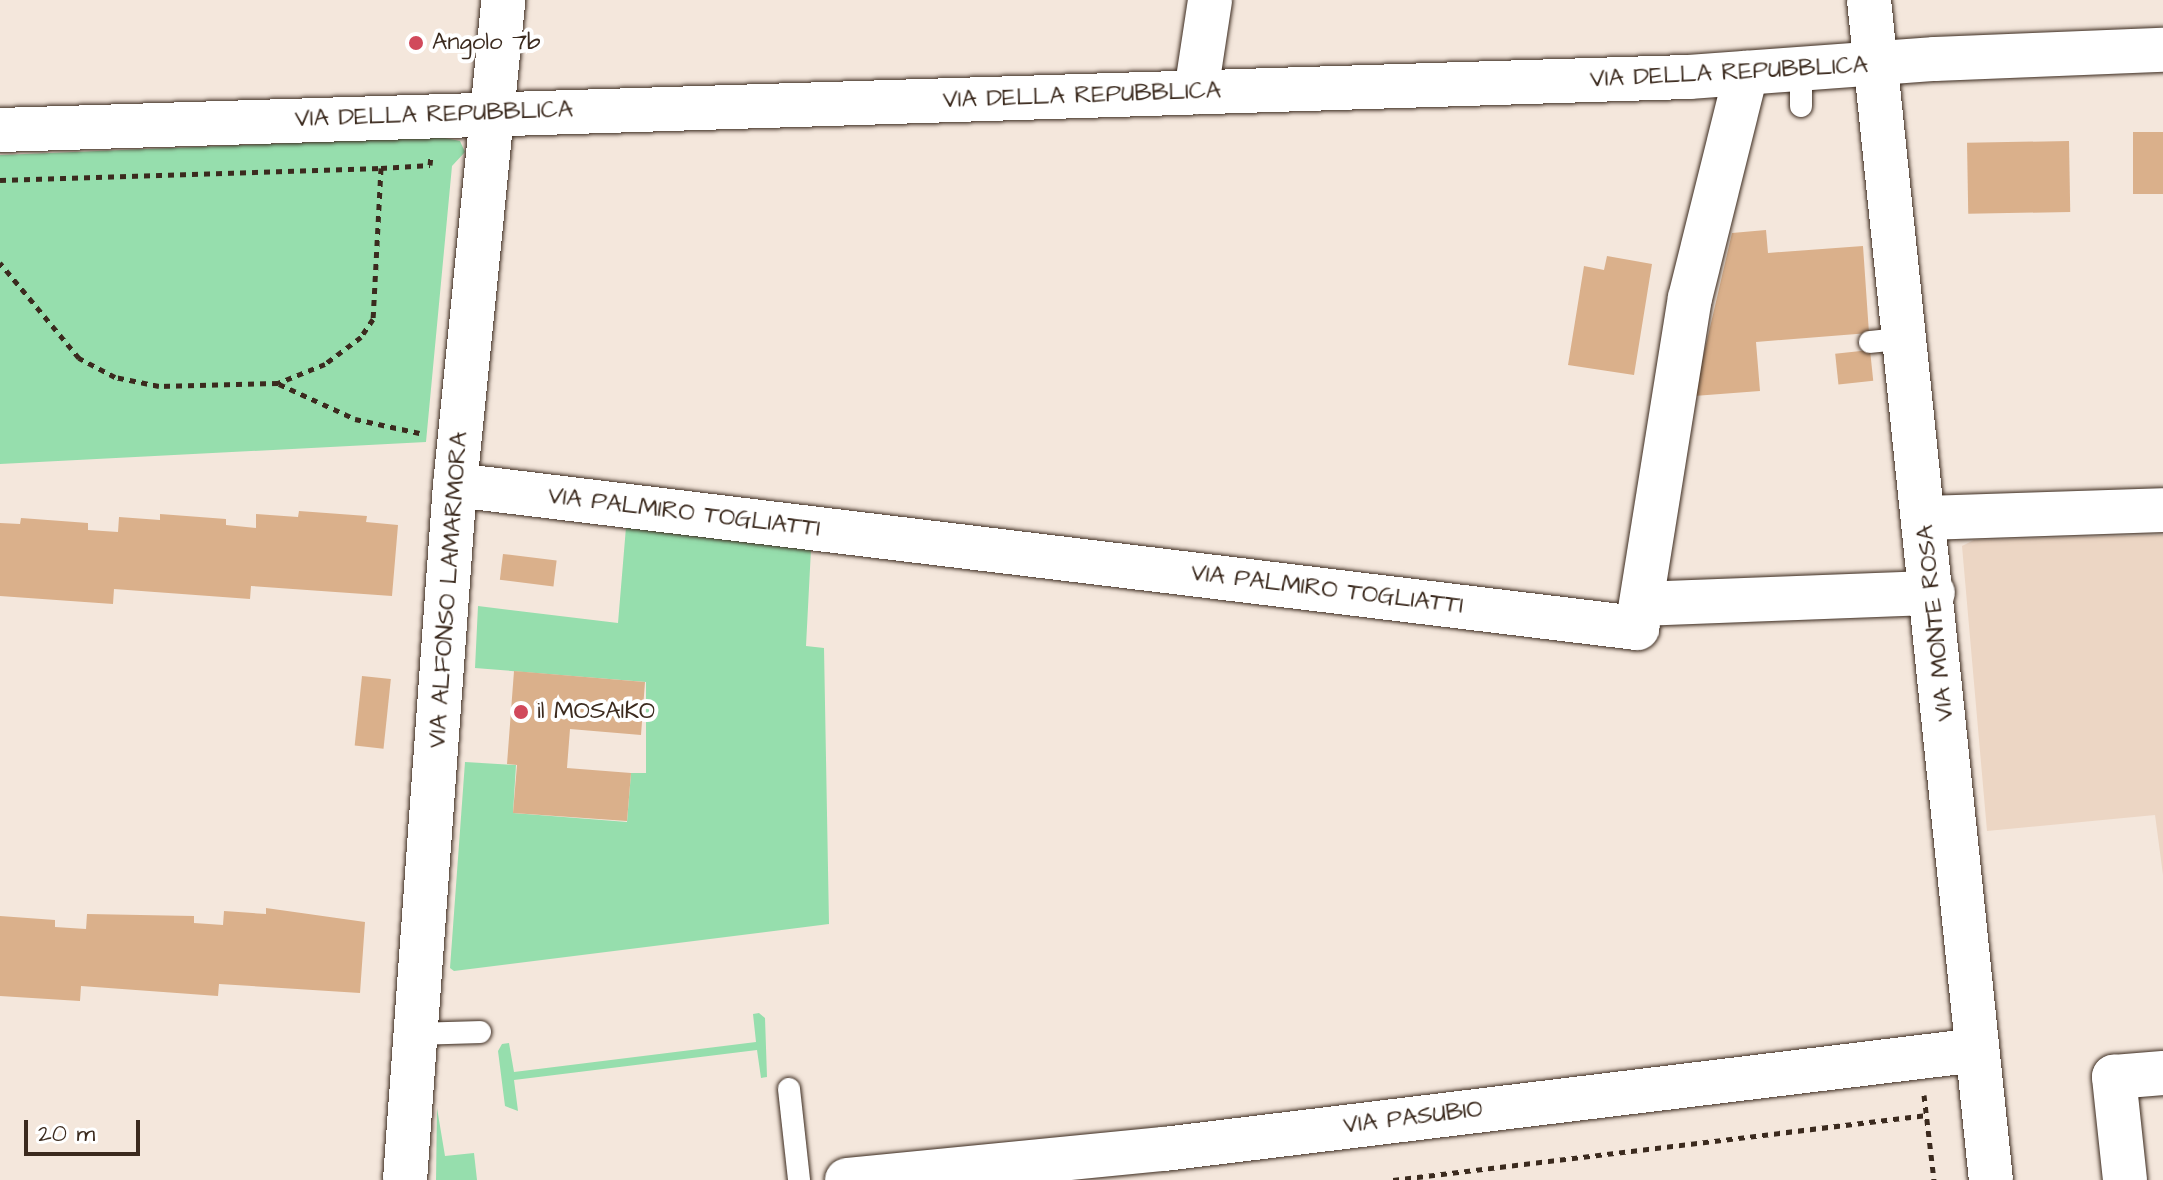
<!DOCTYPE html>
<style>
body{margin:0}
#map{position:relative;width:2163px;height:1180px;overflow:hidden;background:#f4e7dc;font-family:"Architects Daughter",sans-serif}
div>[style]{position:absolute}
.built>*{inset:0;background:#ecd6c4}
.green>*{inset:0;background:#96dead}
.building>*{inset:0;background:#dab08b;transform-origin:0 0}
.path>*{height:5px;margin-top:-2.5px;transform-origin:0;background:repeating-linear-gradient(90deg,#3b2a1e 0 6px,transparent 0 12px)}
.roads{filter:drop-shadow(0 0 2px #3b2a1e) drop-shadow(0 0 2px #3b2a1e)}
.lane>*{height:22px;margin:-11px;padding:0 11px;transform-origin:11px;border-radius:11px;background:#fff}
.street>*{height:44px;margin:-22px;padding:0 22px;transform-origin:22px;border-radius:22px;background:#fff}
.secondary>*{height:44px;margin:-22px;padding:0 22px;transform-origin:22px;border-radius:22px;background:#fff}
.dots>*{width:22px;height:22px;translate:-50% -50%;box-sizing:border-box;border:4px solid #fff;border-radius:50%}
span{translate:-50% -50%;white-space:nowrap;text-align:center;line-height:1.15;-webkit-text-stroke:8px #fff;paint-order:stroke}
.poi-label{font-size:24px;color:#3b2a1e}
.left{translate:0 -50%;text-align:left}
.street-label{font-size:24px;color:#3b2a1e}
.scale{position:absolute;left:24px;top:1120px;width:116px;height:36px;box-sizing:border-box;border:4px solid #3b2a1e;border-top:0;padding-left:10px;font-size:24px;line-height:28px;white-space:nowrap;color:#3b2a1e;-webkit-text-stroke:6px #fff;paint-order:stroke}
</style>
<div id="map">
<div class="built">
<i style="clip-path:polygon(2163px 535px,2163px 875px,2155px 815px,1987px 831px,1962px 546px,1974px 540px)"></i>
</div>
<div class="green">
<i style="clip-path:polygon(440px 137px,460px 141px,465px 152px,452px 166px,426px 442px,0 464px,0 155px)"></i>
<i style="clip-path:polygon(626px 527px,811px 549px,806px 646px,824px 648px,829px 924px,454px 971px,450px 968px,465px 762px,516px 765px,513px 813px,627px 822px,631px 773px,646px 773px,646px 682px,475px 668px,478px 606px,618px 623px)"></i>
<i style="clip-path:polygon(759px 1013px,765px 1018px,767px 1077px,761px 1078px,757px 1050px,514px 1080px,518px 1111px,505px 1106px,498px 1051px,502px 1044px,509px 1043px,514px 1072px,756px 1042px,753px 1014px)"></i>
<i style="clip-path:polygon(437px 1108px,445px 1156px,474px 1153px,477px 1180px,436px 1180px)"></i>
</div>
<div class="building">
<i style="left:2163px;top:132px;width:62px;height:30px;rotate:90deg"></i>
<i style="left:2069px;top:141px;width:71px;height:102px;rotate:89deg"></i>
<i style="clip-path:polygon(1766px 230px,1768px 253px,1863px 246px,1869px 333px,1756px 342px,1760px 391px,1694px 396px,1732px 233px)"></i>
<i style="clip-path:polygon(1607px 256px,1652px 264px,1634px 375px,1568px 365px,1584px 266px,1604px 270px)"></i>
<i style="left:1870px;top:350px;width:31px;height:35px;rotate:84deg"></i>
<i style="clip-path:polygon(299px 511px,367px 516px,366px 522px,398px 525px,392px 596px,251px 586px,250px 599px,114px 589px,113px 604px,0 596px,0 523px,20px 524px,21px 518px,88px 523px,88px 530px,118px 532px,119px 517px,160px 520px,160px 514px,226px 519px,226px 525px,256px 528px,256px 514px,298px 517px)"></i>
<i style="left:503px;top:554px;width:54px;height:26px;rotate:7deg"></i>
<i style="clip-path:polygon(514px 671px,645px 682px,641px 735px,570px 729px,567px 768px,631px 773px,627px 821px,513px 813px,517px 765px,507px 764px)"></i>
<i style="left:362px;top:676px;width:29px;height:70px;rotate:6deg"></i>
<i style="clip-path:polygon(266px 908px,365px 922px,360px 993px,219px 984px,218px 996px,81px 986px,80px 1001px,0 996px,0 916px,55px 920px,55px 927px,86px 929px,87px 914px,194px 916px,194px 923px,223px 925px,224px 911px,266px 914px)"></i>
</div>
<div class="path">
<i style="left:381px;top:168px;width:49px;rotate:-3.5deg"></i>
<i style="left:430px;top:165px;width:9px;rotate:-84deg"></i>
<i style="left:0;top:180px;width:381px;rotate:-1.8deg"></i>
<i style="left:381px;top:168px;width:151px;rotate:93deg"></i>
<i style="left:373px;top:319px;width:22px;rotate:124deg"></i>
<i style="left:361px;top:337px;width:45px;rotate:143.1deg"></i>
<i style="left:325px;top:364px;width:51px;rotate:158deg"></i>
<i style="left:278px;top:383px;width:119px;rotate:178.6deg"></i>
<i style="left:159px;top:386px;width:45px;rotate:-168.4deg"></i>
<i style="left:115px;top:377px;width:41px;rotate:-152.2deg"></i>
<i style="left:79px;top:358px;width:124px;rotate:-129.7deg"></i>
<i style="left:279px;top:384px;width:84px;rotate:24.7deg"></i>
<i style="left:355px;top:419px;width:66px;rotate:12.3deg"></i>
<i style="left:1924px;top:1095px;width:86px;rotate:83.3deg"></i>
<i style="left:1393px;top:1180px;width:538px;rotate:-6.94deg"></i>
</div>
<div class="roads">
<div class="lane">
<i style="left:1801px;top:70px;width:36px;rotate:90deg"></i>
<i style="left:1870px;top:342px;width:37px;rotate:-6deg"></i>
<i style="left:416px;top:1034px;width:64px;rotate:-1.8deg"></i>
<i style="left:789px;top:1089px;width:92px;rotate:83.7deg"></i>
</div>
<div class="street">
<i style="left:1196px;top:92px;width:93px;rotate:-81.3deg"></i>
<i style="left:455px;top:485px;width:1191px;rotate:6.9deg"></i>
<i style="left:1637px;top:628px;width:334px;rotate:-80.9deg"></i>
<i style="left:1690px;top:298px;width:232px;rotate:-76deg"></i>
<i style="left:1925px;top:518px;width:238px;rotate:-1.9deg"></i>
<i style="left:1642px;top:604px;width:291px;rotate:-2.2deg"></i>
<i style="left:405px;top:1180px;width:697px;rotate:-85.89deg"></i>
<i style="left:455px;top:485px;width:487px;rotate:-84.3deg"></i>
<i style="left:847px;top:1180px;width:319px;rotate:-5.6deg"></i>
<i style="left:1164px;top:1149px;width:819px;rotate:-6.94deg"></i>
<i style="left:2125px;top:1180px;width:104px;rotate:-96.1deg"></i>
<i style="left:2114px;top:1077px;width:49px;rotate:-4.7deg"></i>
</div>
<div class="secondary">
<i style="left:1869px;top:0;width:1186px;rotate:84.1deg"></i>
<i style="left:0;top:130px;width:1690px;rotate:-1.8deg"></i>
<i style="left:1689px;top:77px;width:247px;rotate:-4.2deg"></i>
<i style="left:1935px;top:59px;width:228px;rotate:-2.3deg"></i>
</div>
</div>
<div class="dots">
<i style="left:416px;top:43px;background:#d1495b"></i>
<i style="left:521px;top:712px;background:#d1495b"></i>
</div>
<div class="poi-label">
<span class="left" style="left:432px;top:43px">Angolo 7b</span>
<span class="left" style="left:537px;top:712px">il MOSAIKO</span>
</div>
<div class="street-label">
<span style="left:1729px;top:73px;rotate:-3deg">VIA DELLA REPUBBLICA</span>
<span style="left:1082px;top:96px;rotate:-2deg">VIA DELLA REPUBBLICA</span>
<span style="left:434px;top:115px;rotate:-2deg">VIA DELLA REPUBBLICA</span>
<span style="left:684px;top:513px;rotate:7deg">VIA PALMIRO TOGLIATTI</span>
<span style="left:449px;top:590px;rotate:-86deg">VIA ALFONSO LAMARMORA</span>
<span style="left:1327px;top:590px;rotate:7deg">VIA PALMIRO TOGLIATTI</span>
<span style="left:1936px;top:623px;rotate:-96deg">VIA MONTE ROSA</span>
<span style="left:1413px;top:1118px;rotate:-7deg">VIA PASUBIO</span>
</div>
<div class="scale">20 m</div>
</div>
